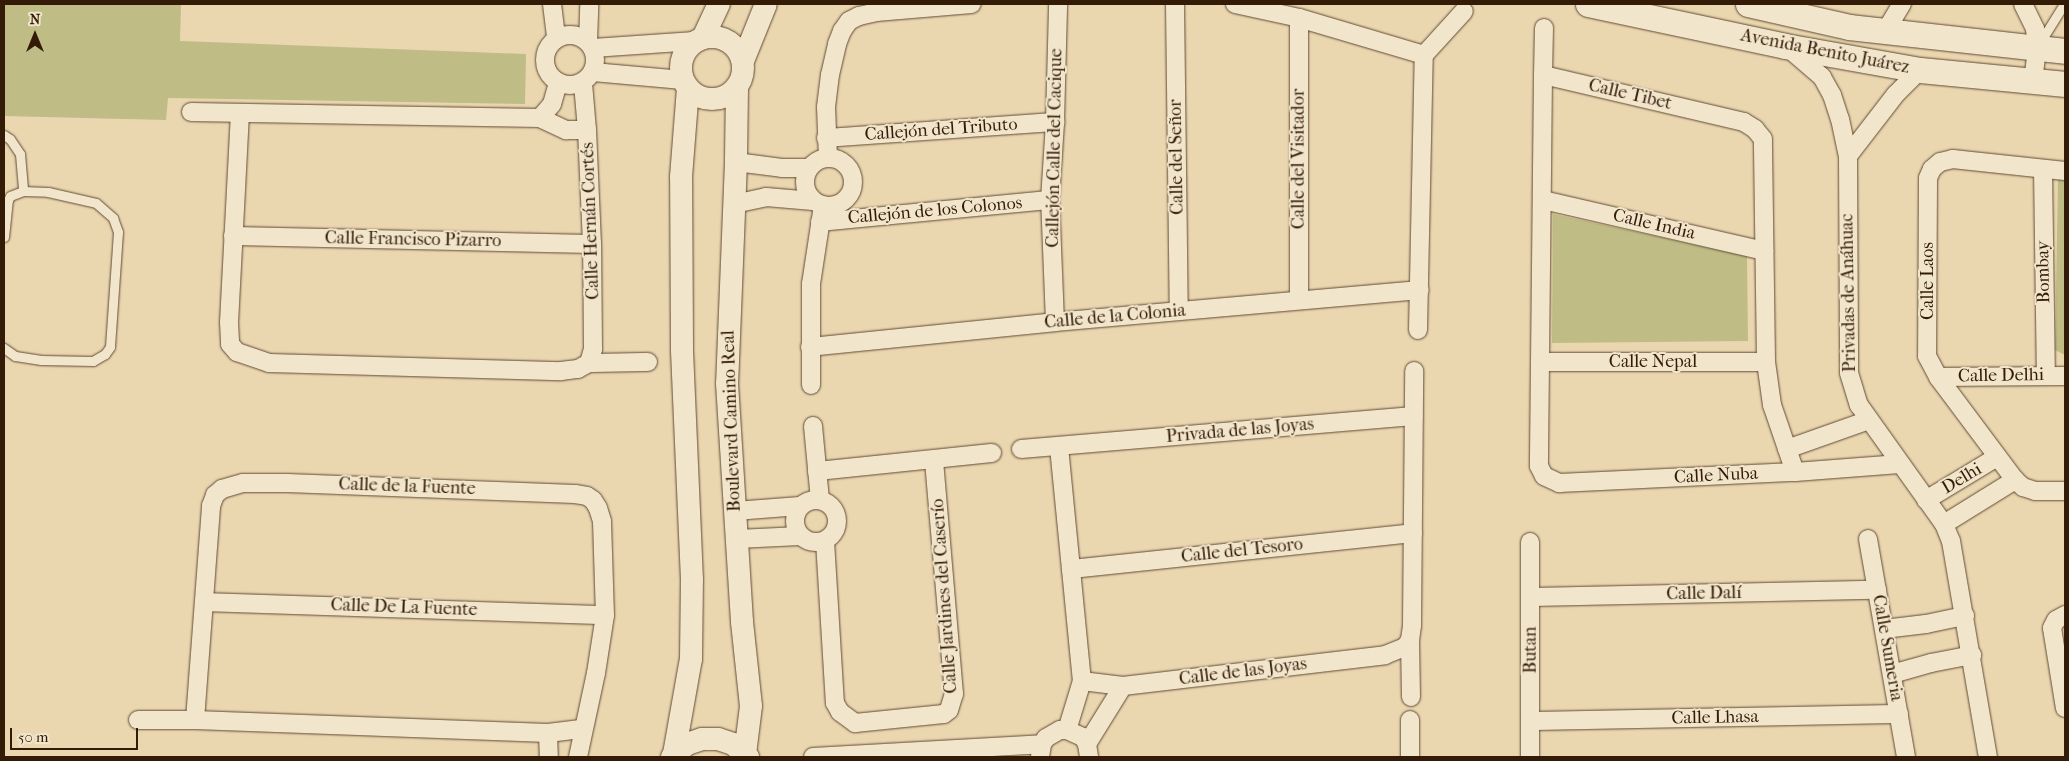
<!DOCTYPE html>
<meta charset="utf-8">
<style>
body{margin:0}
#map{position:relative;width:2069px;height:761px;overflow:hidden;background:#ead7b0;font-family:"IM FELL French Canon",serif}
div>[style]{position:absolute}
.green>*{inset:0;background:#bfbc86}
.roads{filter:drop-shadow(0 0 1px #624a32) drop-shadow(0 0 1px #624a32)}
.service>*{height:9px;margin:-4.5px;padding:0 4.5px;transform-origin:4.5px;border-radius:4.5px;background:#f1e5cc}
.minor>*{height:18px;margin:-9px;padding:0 9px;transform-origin:9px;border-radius:9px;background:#f1e5cc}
.minor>.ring{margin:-9px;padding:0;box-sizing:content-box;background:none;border:18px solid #f1e5cc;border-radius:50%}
.tertiary>*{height:22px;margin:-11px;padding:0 11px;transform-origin:11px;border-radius:11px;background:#f1e5cc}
.tertiary>.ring{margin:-11px;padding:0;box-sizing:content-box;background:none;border:22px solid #f1e5cc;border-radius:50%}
.secondary>*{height:25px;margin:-12.5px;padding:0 12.5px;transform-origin:12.5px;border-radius:12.5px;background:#f1e5cc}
span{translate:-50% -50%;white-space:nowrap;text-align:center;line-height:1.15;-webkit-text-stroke:4px #f1e5cc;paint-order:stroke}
.street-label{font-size:18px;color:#341b08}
.frame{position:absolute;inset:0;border:5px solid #341b08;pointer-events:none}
.north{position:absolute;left:10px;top:10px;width:50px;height:50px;-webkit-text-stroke:4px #f1e5cc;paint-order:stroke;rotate:0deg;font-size:14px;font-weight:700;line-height:20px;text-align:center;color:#341b08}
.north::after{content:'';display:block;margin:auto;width:18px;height:22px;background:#341b08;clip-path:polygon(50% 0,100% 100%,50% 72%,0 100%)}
.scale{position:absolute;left:10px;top:728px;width:128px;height:22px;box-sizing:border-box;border:2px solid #341b08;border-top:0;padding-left:6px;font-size:15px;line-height:18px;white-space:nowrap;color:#341b08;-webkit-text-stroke:4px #f1e5cc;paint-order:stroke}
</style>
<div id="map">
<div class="green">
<i style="clip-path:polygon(5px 4px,181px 4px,180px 41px,526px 54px,525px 104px,168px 98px,166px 120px,4px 116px)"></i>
<i style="clip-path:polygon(2058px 178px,2065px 179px,2065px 355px,2055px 350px)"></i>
<i style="clip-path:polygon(1553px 214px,1747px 256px,1748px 341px,1552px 343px)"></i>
</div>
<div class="roads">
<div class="service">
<i style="left:2039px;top:44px;width:47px;rotate:-58deg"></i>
<i style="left:4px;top:135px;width:7px;rotate:34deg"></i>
<i style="left:10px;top:139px;width:18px;rotate:56deg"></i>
<i style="left:20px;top:154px;width:37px;rotate:85deg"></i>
<i style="left:4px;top:237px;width:37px;rotate:-84deg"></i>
<i style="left:8px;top:200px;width:4px;rotate:-63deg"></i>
<i style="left:10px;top:196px;width:14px;rotate:-21deg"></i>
<i style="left:23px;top:191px;width:25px;rotate:2deg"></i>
<i style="left:48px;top:192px;width:49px;rotate:12.9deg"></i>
<i style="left:96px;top:203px;width:23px;rotate:41deg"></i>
<i style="left:113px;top:218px;width:15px;rotate:70deg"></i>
<i style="left:118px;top:232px;width:115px;rotate:94deg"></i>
<i style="left:110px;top:347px;width:9px;rotate:126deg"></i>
<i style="left:105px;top:354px;width:14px;rotate:150deg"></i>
<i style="left:93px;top:361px;width:52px;rotate:-178.9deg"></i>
<i style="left:41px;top:360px;width:26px;rotate:-171deg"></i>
<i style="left:15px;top:356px;width:14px;rotate:-144deg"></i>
</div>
<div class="minor">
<i style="left:552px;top:4px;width:35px;rotate:83deg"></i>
<i style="left:1175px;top:4px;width:307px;rotate:89.3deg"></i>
<i style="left:1235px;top:4px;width:66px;rotate:12.3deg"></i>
<i style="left:1299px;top:18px;width:130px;rotate:16.5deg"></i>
<i style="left:2023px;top:4px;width:28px;rotate:64deg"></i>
<i style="left:2035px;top:29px;width:20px;rotate:84deg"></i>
<i style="left:2037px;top:49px;width:34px;rotate:97deg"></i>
<i style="left:1299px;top:18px;width:282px;rotate:90deg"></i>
<i style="left:1885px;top:32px;width:33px;rotate:-59deg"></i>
<i class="ring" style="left:545px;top:35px;width:32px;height:32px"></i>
<i style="left:588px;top:42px;width:38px;rotate:-88deg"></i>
<i style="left:1787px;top:47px;width:46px;rotate:40.6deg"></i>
<i style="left:1822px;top:77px;width:21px;rotate:61deg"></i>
<i style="left:1832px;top:95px;width:25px;rotate:72deg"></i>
<i style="left:1840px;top:119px;width:38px;rotate:78deg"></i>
<i style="left:1848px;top:156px;width:217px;rotate:89.7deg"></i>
<i style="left:1849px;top:373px;width:34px;rotate:73deg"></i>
<i style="left:1859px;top:405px;width:146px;rotate:54.5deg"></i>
<i style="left:1944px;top:524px;width:18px;rotate:68deg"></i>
<i style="left:1951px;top:541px;width:219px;rotate:80.3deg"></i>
<i style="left:593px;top:48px;width:102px;rotate:-3.9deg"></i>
<i style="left:1424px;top:55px;width:59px;rotate:-47.7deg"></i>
<i style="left:593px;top:72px;width:90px;rotate:5.1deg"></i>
<i style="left:1543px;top:75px;width:47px;rotate:-88.8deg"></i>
<i style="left:191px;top:112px;width:349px;rotate:1deg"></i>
<i style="left:540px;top:118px;width:29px;rotate:25deg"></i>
<i style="left:566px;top:130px;width:21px"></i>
<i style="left:240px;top:113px;width:209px;rotate:93deg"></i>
<i style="left:229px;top:322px;width:22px;rotate:87deg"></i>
<i style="left:230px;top:344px;width:11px;rotate:49deg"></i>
<i style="left:237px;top:352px;width:34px;rotate:19deg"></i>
<i style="left:269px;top:363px;width:292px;rotate:1.6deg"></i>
<i style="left:561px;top:371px;width:17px;rotate:-7deg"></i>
<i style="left:578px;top:369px;width:13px;rotate:-29deg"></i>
<i style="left:589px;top:363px;width:15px;rotate:-74deg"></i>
<i style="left:593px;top:349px;width:105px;rotate:-90.5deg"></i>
<i style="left:592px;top:244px;width:114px;rotate:-92.5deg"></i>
<i style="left:587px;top:130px;width:47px;rotate:-94.9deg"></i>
<i style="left:540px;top:118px;width:18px;rotate:-49deg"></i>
<i style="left:552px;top:104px;width:22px;rotate:-74deg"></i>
<i style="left:826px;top:138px;width:230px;rotate:-4deg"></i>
<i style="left:1848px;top:156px;width:78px;rotate:-52.3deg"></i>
<i style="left:1896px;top:94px;width:34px;rotate:-45deg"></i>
<i class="ring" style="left:805px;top:158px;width:30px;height:30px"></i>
<i style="left:828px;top:158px;width:51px;rotate:-92.2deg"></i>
<i style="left:826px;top:107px;width:32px;rotate:-83deg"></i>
<i style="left:830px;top:75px;width:32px;rotate:-77deg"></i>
<i style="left:837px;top:44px;width:14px;rotate:-69deg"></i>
<i style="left:842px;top:31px;width:12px;rotate:-55deg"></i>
<i style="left:849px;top:21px;width:11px;rotate:-27deg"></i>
<i style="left:859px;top:16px;width:17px;rotate:-13deg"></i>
<i style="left:876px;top:12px;width:96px;rotate:-4.8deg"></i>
<i style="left:736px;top:162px;width:46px;rotate:7.4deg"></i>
<i style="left:782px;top:168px;width:27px"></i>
<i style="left:2043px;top:169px;width:207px;rotate:89.2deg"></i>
<i style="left:2065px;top:171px;width:113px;rotate:-173.9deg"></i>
<i style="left:1953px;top:159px;width:13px;rotate:167deg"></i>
<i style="left:1940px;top:162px;width:11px;rotate:139deg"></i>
<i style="left:1932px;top:169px;width:10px;rotate:114deg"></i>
<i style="left:1928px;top:178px;width:178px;rotate:90.3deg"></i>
<i style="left:1927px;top:356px;width:24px;rotate:62deg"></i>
<i style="left:1938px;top:377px;width:129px;rotate:53.2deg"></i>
<i style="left:2015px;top:480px;width:11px;rotate:41deg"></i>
<i style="left:2023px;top:487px;width:13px;rotate:18deg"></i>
<i style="left:2035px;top:491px;width:30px"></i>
<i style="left:1543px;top:200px;width:227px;rotate:13deg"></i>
<i style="left:734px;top:204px;width:33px;rotate:-12deg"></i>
<i style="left:766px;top:197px;width:47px;rotate:4.9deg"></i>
<i style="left:820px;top:222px;width:231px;rotate:-5.5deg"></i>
<i style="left:233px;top:236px;width:359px;rotate:1.3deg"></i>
<i style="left:1055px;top:322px;width:122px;rotate:-92.3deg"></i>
<i style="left:1050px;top:200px;width:78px;rotate:-86.3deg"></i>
<i style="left:1055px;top:122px;width:118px;rotate:-88.5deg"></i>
<i style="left:1418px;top:330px;width:275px;rotate:-88.8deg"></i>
<i style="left:810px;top:347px;width:246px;rotate:-5.8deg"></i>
<i style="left:1055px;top:322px;width:366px;rotate:-5deg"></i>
<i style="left:1540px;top:362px;width:226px"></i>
<i style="left:589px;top:363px;width:59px;rotate:-1deg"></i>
<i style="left:1938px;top:377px;width:127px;rotate:-0.5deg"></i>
<i style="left:811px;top:385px;width:101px;rotate:-90deg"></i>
<i style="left:811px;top:284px;width:79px;rotate:-81.3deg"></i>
<i style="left:813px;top:426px;width:74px;rotate:84.6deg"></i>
<i style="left:1059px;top:447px;width:235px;rotate:84.4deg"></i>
<i style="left:1082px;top:681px;width:51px;rotate:107deg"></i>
<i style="left:1021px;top:449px;width:394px;rotate:-4.8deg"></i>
<i style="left:1787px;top:449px;width:87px;rotate:-19.5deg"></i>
<i style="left:817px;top:471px;width:176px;rotate:-5.9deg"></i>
<i style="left:1795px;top:472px;width:71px;rotate:-108.9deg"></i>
<i style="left:1772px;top:405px;width:43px;rotate:-97.9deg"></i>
<i style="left:1766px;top:362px;width:223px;rotate:-90.8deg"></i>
<i style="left:1763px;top:139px;width:13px;rotate:-129deg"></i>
<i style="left:1755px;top:129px;width:13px;rotate:-148deg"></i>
<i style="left:1744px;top:122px;width:206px;rotate:-166.8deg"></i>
<i style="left:1543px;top:75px;width:391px;rotate:90.6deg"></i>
<i style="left:1539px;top:466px;width:11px;rotate:63deg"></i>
<i style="left:1544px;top:476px;width:17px;rotate:25deg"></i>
<i style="left:1559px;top:483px;width:236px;rotate:-2.7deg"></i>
<i style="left:1795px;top:472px;width:105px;rotate:-4.4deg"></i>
<i class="ring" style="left:795px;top:500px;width:24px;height:24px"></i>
<i style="left:1926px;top:500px;width:83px;rotate:-31.2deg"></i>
<i style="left:735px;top:511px;width:65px;rotate:-4.4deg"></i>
<i style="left:1944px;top:524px;width:84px;rotate:-31.8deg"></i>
<i style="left:737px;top:539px;width:63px;rotate:-2.7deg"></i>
<i style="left:1868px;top:539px;width:221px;rotate:80.1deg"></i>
<i style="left:825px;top:541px;width:162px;rotate:86.5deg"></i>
<i style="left:835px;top:703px;width:10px;rotate:61deg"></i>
<i style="left:840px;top:712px;width:19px;rotate:36deg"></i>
<i style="left:855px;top:723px;width:89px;rotate:-5.8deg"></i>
<i style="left:944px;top:714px;width:6px;rotate:-39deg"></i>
<i style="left:949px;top:710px;width:17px;rotate:-73deg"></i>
<i style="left:954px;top:694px;width:235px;rotate:-94.9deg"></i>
<i style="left:1530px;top:542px;width:215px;rotate:90deg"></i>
<i style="left:1071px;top:569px;width:344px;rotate:-6deg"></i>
<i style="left:1530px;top:597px;width:347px;rotate:-1.2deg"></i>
<i style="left:204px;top:602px;width:401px;rotate:1.9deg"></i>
<i style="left:2065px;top:615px;width:10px;rotate:151deg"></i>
<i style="left:2056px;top:620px;width:9px;rotate:117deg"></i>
<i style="left:2052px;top:628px;width:81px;rotate:80.8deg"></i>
<i style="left:1884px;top:629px;width:42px;rotate:-6.8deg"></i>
<i style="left:1926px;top:624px;width:40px;rotate:-12deg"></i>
<i style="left:1410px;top:640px;width:57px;rotate:89deg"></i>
<i style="left:1892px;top:674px;width:41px;rotate:-15.8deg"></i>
<i style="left:1931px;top:663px;width:42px;rotate:-11deg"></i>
<i style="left:1082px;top:681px;width:41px;rotate:7deg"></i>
<i style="left:1123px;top:686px;width:264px;rotate:-6.7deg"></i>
<i style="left:1385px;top:655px;width:22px;rotate:-22deg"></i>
<i style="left:1405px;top:647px;width:9px;rotate:-54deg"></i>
<i style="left:1410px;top:640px;width:15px;rotate:-82deg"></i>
<i style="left:1412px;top:625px;width:254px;rotate:-89.5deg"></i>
<i style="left:138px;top:720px;width:57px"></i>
<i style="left:195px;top:720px;width:353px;rotate:2.1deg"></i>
<i style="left:548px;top:733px;width:35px;rotate:-7deg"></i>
<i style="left:195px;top:720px;width:215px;rotate:-85.7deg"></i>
<i style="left:211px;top:506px;width:12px;rotate:-70deg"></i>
<i style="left:215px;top:495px;width:9px;rotate:-41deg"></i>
<i style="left:222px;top:489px;width:22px;rotate:-16deg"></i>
<i style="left:243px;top:483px;width:44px"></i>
<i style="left:287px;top:483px;width:288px;rotate:2.2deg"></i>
<i style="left:575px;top:494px;width:12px;rotate:9deg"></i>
<i style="left:587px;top:496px;width:7px;rotate:34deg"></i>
<i style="left:593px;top:500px;width:9px;rotate:58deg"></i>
<i style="left:598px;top:508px;width:14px;rotate:73deg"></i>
<i style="left:602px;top:521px;width:94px;rotate:88.2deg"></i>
<i style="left:605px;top:615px;width:59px;rotate:98.8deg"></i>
<i style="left:596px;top:673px;width:86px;rotate:102.1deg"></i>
<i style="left:1531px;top:721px;width:368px;rotate:-1.1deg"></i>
<i style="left:548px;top:733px;width:24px;rotate:88deg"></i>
<i style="left:1087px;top:744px;width:68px;rotate:-58.2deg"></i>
<i style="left:813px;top:757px;width:229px;rotate:-3.2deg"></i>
<i style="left:1040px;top:757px;width:13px;rotate:-81deg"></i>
<i style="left:1042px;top:744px;width:7px;rotate:-56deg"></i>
<i style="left:1046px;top:738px;width:16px;rotate:-30deg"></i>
<i style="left:1060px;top:730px;width:7px"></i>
<i style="left:1067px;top:730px;width:17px;rotate:24deg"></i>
<i style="left:1083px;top:737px;width:8px;rotate:60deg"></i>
<i style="left:1087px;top:744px;width:13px;rotate:81deg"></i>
<i style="left:1410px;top:757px;width:37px;rotate:-90deg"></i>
</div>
<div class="tertiary">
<i class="ring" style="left:681px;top:37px;width:40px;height:40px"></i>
<i style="left:703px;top:38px;width:38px;rotate:-65deg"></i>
<i style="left:743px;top:61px;width:61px;rotate:-68deg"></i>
<i style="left:737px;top:88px;width:74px;rotate:90.8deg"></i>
<i style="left:736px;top:162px;width:221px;rotate:92.3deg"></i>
<i style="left:727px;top:383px;width:239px;rotate:86.4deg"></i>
<i style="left:742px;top:622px;width:84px;rotate:83.9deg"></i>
<i style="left:751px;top:706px;width:48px;rotate:97.1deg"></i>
<i style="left:674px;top:754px;width:97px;rotate:-79.9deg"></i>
<i style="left:691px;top:659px;width:79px;rotate:-89.3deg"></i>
<i style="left:692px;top:580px;width:232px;rotate:-92.5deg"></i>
<i style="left:682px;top:348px;width:171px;rotate:-90.3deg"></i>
<i style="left:681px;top:177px;width:88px;rotate:-85.5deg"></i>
<i style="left:672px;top:757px;width:20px;rotate:-41deg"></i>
<i style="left:687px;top:744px;width:16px;rotate:-18deg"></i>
<i style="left:702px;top:739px;width:16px"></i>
<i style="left:718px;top:739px;width:16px;rotate:18deg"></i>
<i style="left:733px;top:744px;width:20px;rotate:41deg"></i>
</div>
<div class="secondary">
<i style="left:1588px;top:4px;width:201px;rotate:12deg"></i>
<i style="left:1785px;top:46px;width:137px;rotate:10.1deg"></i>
<i style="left:1920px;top:70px;width:146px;rotate:5.5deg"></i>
<i style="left:1748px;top:4px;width:104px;rotate:12.8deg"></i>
<i style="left:1849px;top:27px;width:217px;rotate:6.3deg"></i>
</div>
</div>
<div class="street-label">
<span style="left:1825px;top:52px;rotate:11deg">Avenida Benito Juárez</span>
<span style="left:1630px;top:95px;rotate:13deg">Calle Tibet</span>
<span style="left:941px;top:130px;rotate:-4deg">Callejón del Tributo</span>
<span style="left:1055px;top:148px;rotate:-89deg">Callejón Calle del Cacique</span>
<span style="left:1177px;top:157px;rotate:-91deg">Calle del Señor</span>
<span style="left:1299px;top:159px;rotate:-90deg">Calle del Visitador</span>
<span style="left:935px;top:211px;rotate:-5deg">Callejón de los Colonos</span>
<span style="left:591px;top:221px;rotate:-92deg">Calle Hernán Cortés</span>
<span style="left:1654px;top:225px;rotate:13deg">Calle India</span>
<span style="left:413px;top:240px;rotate:1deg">Calle Francisco Pizarro</span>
<span style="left:2044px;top:272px;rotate:-91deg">Bombay</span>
<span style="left:1928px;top:281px;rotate:-90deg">Calle Laos</span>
<span style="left:1849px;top:293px;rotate:-91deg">Privadas de Anáhuac</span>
<span style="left:1115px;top:317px;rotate:-5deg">Calle de la Colonia</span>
<span style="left:1653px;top:362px">Calle Nepal</span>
<span style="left:2001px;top:376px;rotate:-1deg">Calle Delhi</span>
<span style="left:732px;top:421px;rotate:-92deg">Boulevard Camino Real</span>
<span style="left:1240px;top:431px;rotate:-5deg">Privada de las Joyas</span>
<span style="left:1716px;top:476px;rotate:-3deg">Calle Nuba</span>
<span style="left:1962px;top:479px;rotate:-31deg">Delhi</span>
<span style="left:407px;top:487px;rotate:2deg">Calle de la Fuente</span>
<span style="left:1242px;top:551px;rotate:-6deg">Calle del Tesoro</span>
<span style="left:1704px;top:594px;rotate:-1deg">Calle Dalí</span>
<span style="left:945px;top:596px;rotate:-94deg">Calle Jardines del Caserío</span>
<span style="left:404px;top:608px;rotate:2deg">Calle De La Fuente</span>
<span style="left:1887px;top:648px;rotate:80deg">Calle Sumeria</span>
<span style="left:1531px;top:650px;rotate:-90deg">Butan</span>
<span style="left:1243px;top:672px;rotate:-7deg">Calle de las Joyas</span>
<span style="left:1715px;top:718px;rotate:-1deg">Calle Lhasa</span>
</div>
<div class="frame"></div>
<div class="north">N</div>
<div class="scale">50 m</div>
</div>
